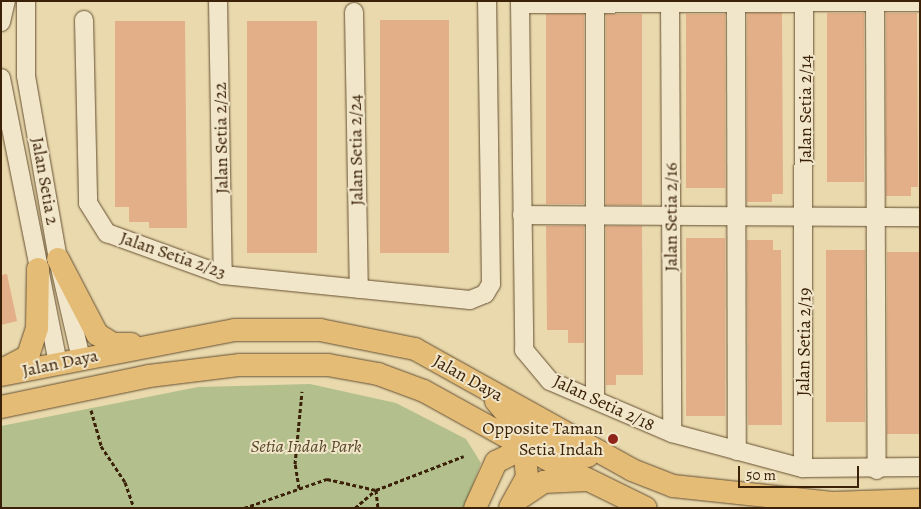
<!DOCTYPE html>
<style>
body{margin:0}
#map{position:relative;width:921px;height:509px;overflow:hidden;background:#e9d9ad;font-family:Alegreya,serif}
div>[style]{position:absolute}
.green>*{inset:0;background:#b3c08d}
.building>*{inset:0;background:#e2af88;transform-origin:0 0}
.path>*{height:3px;margin-top:-1.5px;transform-origin:0;background:repeating-linear-gradient(90deg,#3a2108 0 4px,transparent 0 6.5px)}
.roads{filter:drop-shadow(0 0 1px #664f31) drop-shadow(0 0 1px #664f31)}
.minor>*{height:18px;margin:-9px;padding:0 9px;transform-origin:9px;border-radius:9px;background:#f1e6ca}
.major>*{height:22px;margin:-11px;padding:0 11px;transform-origin:11px;border-radius:11px;background:#e4bc76}
.dots>*{width:14px;height:14px;translate:-50% -50%;box-sizing:border-box;border:2px solid #f1e6ca;border-radius:50%}
span{translate:-50% -50%;white-space:nowrap;text-align:center;line-height:1.15;-webkit-text-stroke:4px #f1e6ca;paint-order:stroke}
.street-label{font-size:18px;color:#3a2108}
.poi-label{font-size:18px;color:#3a2108}
.right{translate:-100% -50%;text-align:right}
.park-label{font-size:18px;color:#584929;font-style:italic}
.frame{position:absolute;inset:0;border:2px solid #3a2108;pointer-events:none}
.scale{position:absolute;left:738px;top:466px;width:121px;height:22px;box-sizing:border-box;border:2px solid #3a2108;border-top:0;padding-left:6px;font-size:15px;line-height:18px;white-space:nowrap;color:#3a2108;-webkit-text-stroke:4px #f1e6ca;paint-order:stroke}
</style>
<div id="map">
<div class="green">
<i style="clip-path:polygon(310px 384px,396px 403px,466px 439px,481px 463px,464px 508px,1px 508px,1px 426px,198px 387px)"></i>
</div>
<div class="building">
<i style="clip-path:polygon(747px 13px,782px 13px,783px 194px,772px 194px,772px 202px,747px 202px)"></i>
<i style="left:827px;top:13px;width:37px;height:169px"></i>
<i style="clip-path:polygon(886px 13px,917px 13px,918px 187px,911px 187px,911px 196px,886px 196px)"></i>
<i style="left:546px;top:14px;width:38px;height:190px"></i>
<i style="left:606px;top:14px;width:36px;height:191px"></i>
<i style="left:686px;top:14px;width:39px;height:174px"></i>
<i style="left:449px;top:20px;width:233px;height:69px;rotate:90deg"></i>
<i style="clip-path:polygon(115px 21px,185px 21px,187px 228px,149px 228px,149px 222px,129px 222px,129px 207px,115px 207px)"></i>
<i style="left:317px;top:21px;width:232px;height:70px;rotate:90deg"></i>
<i style="clip-path:polygon(546px 226px,584px 226px,584px 343px,568px 343px,568px 330px,547px 330px)"></i>
<i style="clip-path:polygon(606px 226px,642px 226px,643px 375px,616px 375px,616px 385px,606px 385px)"></i>
<i style="left:725px;top:238px;width:178px;height:39px;rotate:90deg"></i>
<i style="clip-path:polygon(747px 240px,773px 240px,773px 250px,781px 250px,782px 425px,748px 425px)"></i>
<i style="left:826px;top:250px;width:39px;height:172px"></i>
<i style="left:887px;top:252px;width:32px;height:182px"></i>
<i style="clip-path:polygon(7px 274px,17px 321px,1px 325px,1px 275px)"></i>
</div>
<div class="path">
<i style="left:91px;top:410px;width:37px;rotate:74deg"></i>
<i style="left:101px;top:446px;width:43px;rotate:56.3deg"></i>
<i style="left:125px;top:482px;width:28px;rotate:71deg"></i>
<i style="left:299px;top:488px;width:24px;rotate:-99deg"></i>
<i style="left:295px;top:464px;width:73px;rotate:-84.5deg"></i>
<i style="left:244px;top:508px;width:88px;rotate:-19.3deg"></i>
<i style="left:327px;top:479px;width:50px;rotate:12.7deg"></i>
<i style="left:376px;top:490px;width:18px;rotate:84deg"></i>
<i style="left:355px;top:508px;width:28px;rotate:-41deg"></i>
<i style="left:376px;top:490px;width:94px;rotate:-21.1deg"></i>
</div>
<div class="roads">
<div class="minor">
<i style="left:26px;top:1px;width:75px;rotate:90deg"></i>
<i style="left:26px;top:76px;width:186px;rotate:80.1deg"></i>
<i style="left:58px;top:259px;width:103px;rotate:77deg"></i>
<i style="left:218px;top:1px;width:274px;rotate:89deg"></i>
<i style="left:520px;top:1px;width:349px;rotate:89.3deg"></i>
<i style="left:524px;top:350px;width:40px;rotate:50deg"></i>
<i style="left:550px;top:381px;width:133px;rotate:23.1deg"></i>
<i style="left:672px;top:433px;width:136px;rotate:15deg"></i>
<i style="left:803px;top:468px;width:117px;rotate:-0.5deg"></i>
<i style="left:595px;top:1px;width:399px;rotate:90deg"></i>
<i style="left:670px;top:1px;width:432px;rotate:89.7deg"></i>
<i style="left:736px;top:1px;width:450px;rotate:89.9deg"></i>
<i style="left:875px;top:1px;width:469px;rotate:89.8deg"></i>
<i style="left:520px;top:4px;width:400px;rotate:-0.3deg"></i>
<i style="left:354px;top:12px;width:277px;rotate:89deg"></i>
<i style="left:84px;top:20px;width:183px;rotate:88.7deg"></i>
<i style="left:88px;top:203px;width:36px;rotate:58deg"></i>
<i style="left:107px;top:233px;width:123px;rotate:19.9deg"></i>
<i style="left:223px;top:275px;width:248px;rotate:5.8deg"></i>
<i style="left:470px;top:300px;width:16px;rotate:-22deg"></i>
<i style="left:485px;top:294px;width:12px;rotate:-59deg"></i>
<i style="left:491px;top:284px;width:283px;rotate:-90.8deg"></i>
<i style="left:1px;top:22px;width:22px;rotate:-77deg"></i>
<i style="left:1px;top:78px;width:292px;rotate:78.7deg"></i>
<i style="left:522px;top:215px;width:398px;rotate:0.3deg"></i>
<i style="left:803px;top:468px;width:467px;rotate:-89.9deg"></i>
</div>
<div class="major">
<i style="left:58px;top:259px;width:85px;rotate:62.5deg"></i>
<i style="left:97px;top:334px;width:19px;rotate:32deg"></i>
<i style="left:113px;top:344px;width:18px"></i>
<i style="left:2px;top:370px;width:30px;rotate:-28deg"></i>
<i style="left:28px;top:356px;width:29px;rotate:-72deg"></i>
<i style="left:37px;top:328px;width:59px;rotate:-89deg"></i>
<i style="left:1px;top:375px;width:238px;rotate:-10.9deg"></i>
<i style="left:235px;top:330px;width:85px"></i>
<i style="left:320px;top:330px;width:97px;rotate:11.3deg"></i>
<i style="left:415px;top:349px;width:248px;rotate:29.1deg"></i>
<i style="left:632px;top:470px;width:44px;rotate:21.3deg"></i>
<i style="left:673px;top:486px;width:160px;rotate:6.1deg"></i>
<i style="left:832px;top:503px;width:88px;rotate:-2deg"></i>
<i style="left:496px;top:401px;width:35px;rotate:50deg"></i>
<i style="left:519px;top:428px;width:21px;rotate:76deg"></i>
<i style="left:524px;top:448px;width:29px;rotate:84deg"></i>
<i style="left:527px;top:477px;width:35px;rotate:119deg"></i>
<i style="left:1px;top:407px;width:151px;rotate:-11.8deg"></i>
<i style="left:149px;top:376px;width:92px;rotate:-6.9deg"></i>
<i style="left:240px;top:365px;width:88px"></i>
<i style="left:328px;top:365px;width:51px;rotate:10.2deg"></i>
<i style="left:378px;top:374px;width:49px;rotate:20.3deg"></i>
<i style="left:424px;top:391px;width:149px;rotate:29deg"></i>
<i style="left:554px;top:463px;width:102px;rotate:26.1deg"></i>
<i style="left:514px;top:502px;width:36px;rotate:-34deg"></i>
<i style="left:544px;top:482px;width:42px;rotate:-2.7deg"></i>
<i style="left:475px;top:508px;width:51px;rotate:-65.5deg"></i>
<i style="left:496px;top:462px;width:31px;rotate:-27deg"></i>
<i style="left:524px;top:448px;width:22px;rotate:-16deg"></i>
<i style="left:545px;top:442px;width:45px;rotate:18deg"></i>
</div>
</div>
<div class="dots">
<i style="left:613px;top:439px;background:#8f2418"></i>
</div>
<div class="street-label">
<span style="left:805px;top:109px;rotate:-90deg">Jalan Setia 2/14</span>
<span style="left:221px;top:138px;rotate:-91deg">Jalan Setia 2/22</span>
<span style="left:356px;top:150px;rotate:-91deg">Jalan Setia 2/24</span>
<span style="left:45px;top:181px;rotate:80deg">Jalan Setia 2</span>
<span style="left:671px;top:217px;rotate:-90deg">Jalan Setia 2/16</span>
<span style="left:173px;top:255px;rotate:19deg">Jalan Setia 2/23</span>
<span style="left:804px;top:342px;rotate:-89deg">Jalan Setia 2/19</span>
<span style="left:60px;top:363px;rotate:-12deg">Jalan Daya</span>
<span style="left:468px;top:378px;rotate:29deg">Jalan Daya</span>
<span style="left:604px;top:403px;rotate:25deg">Jalan Setia 2/18</span>
</div>
<div class="poi-label">
<span class="right" style="left:603px;top:439px">Opposite Taman<br>Setia Indah</span>
</div>
<div class="park-label">
<span style="left:306px;top:446px">Setia Indah Park</span>
</div>
<div class="frame"></div>
<div class="scale">50 m</div>
</div>
